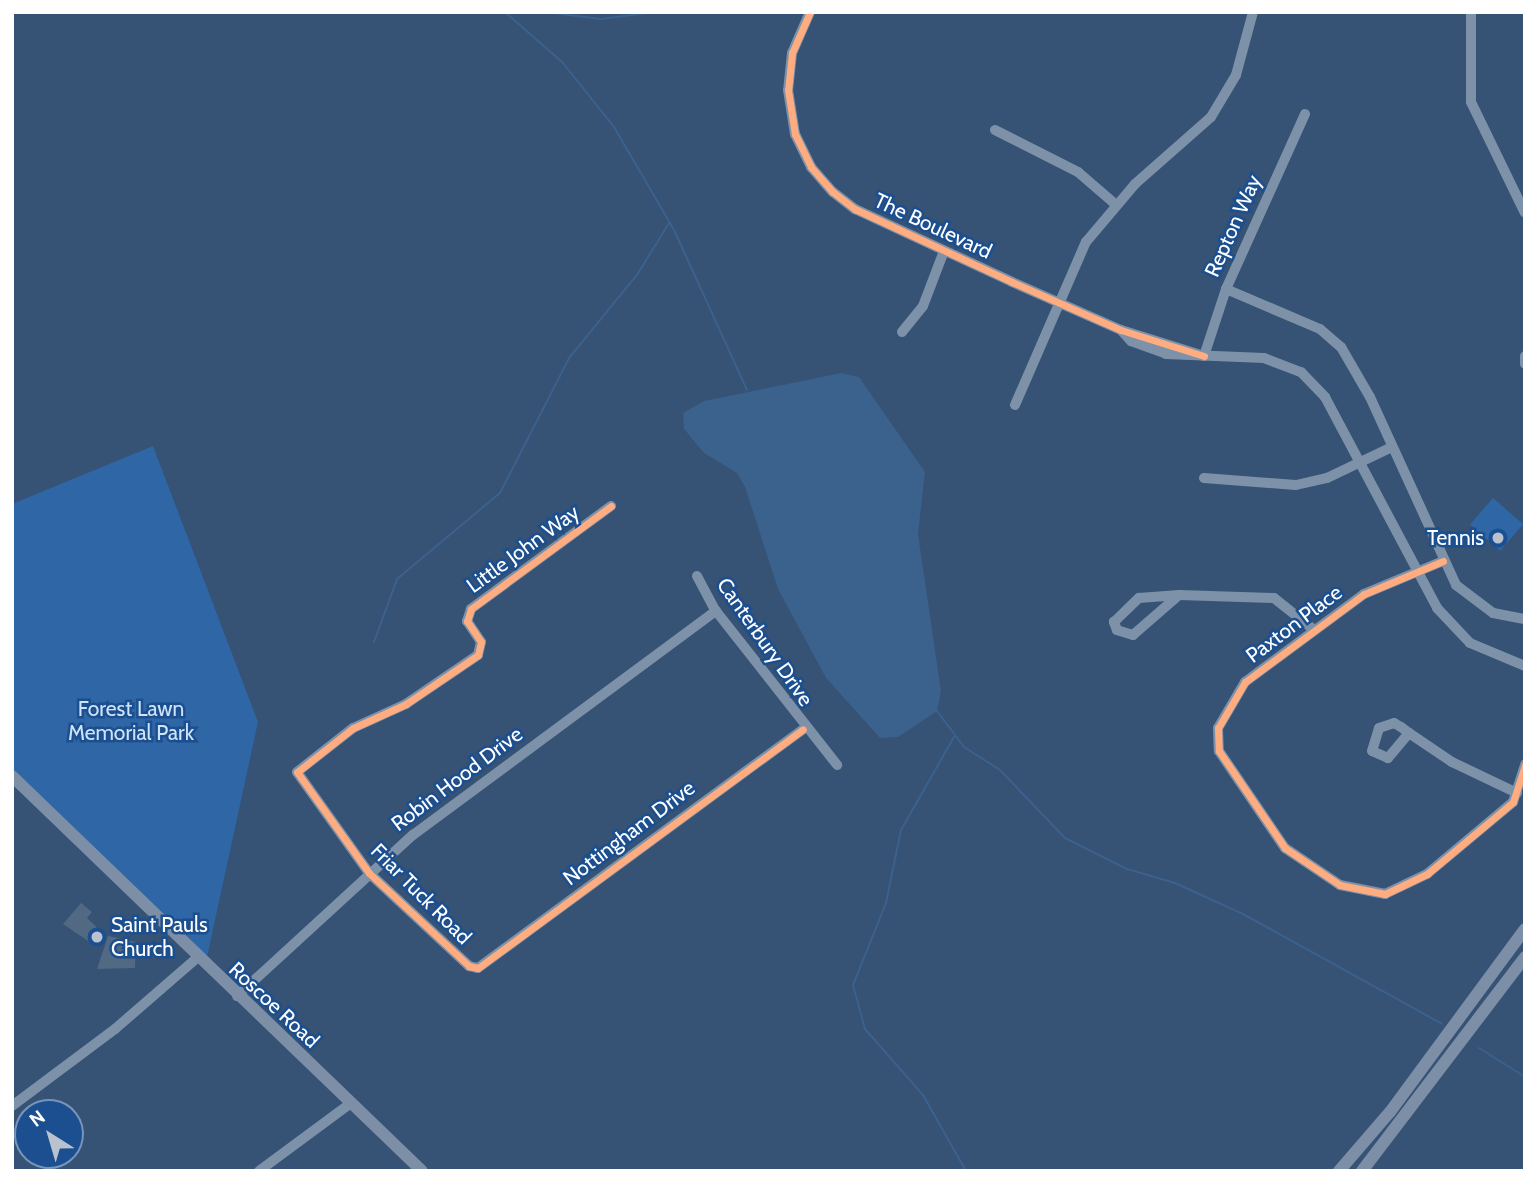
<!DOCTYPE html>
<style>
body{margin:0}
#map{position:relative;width:1537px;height:1183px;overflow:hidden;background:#365274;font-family:Cabin,sans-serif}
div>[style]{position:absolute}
.green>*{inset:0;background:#2f66a5;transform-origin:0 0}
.water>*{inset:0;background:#3b618d}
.stream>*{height:2px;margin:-1px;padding:0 1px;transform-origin:1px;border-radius:1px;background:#3b618d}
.building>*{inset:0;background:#526984}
.minor>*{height:10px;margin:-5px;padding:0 5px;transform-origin:5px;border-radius:5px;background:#7d92a8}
.major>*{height:12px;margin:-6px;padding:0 6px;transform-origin:6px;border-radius:6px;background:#7d8ea7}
.cycleway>*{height:7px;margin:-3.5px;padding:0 3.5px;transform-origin:3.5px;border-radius:3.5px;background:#ffac80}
.dots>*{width:19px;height:19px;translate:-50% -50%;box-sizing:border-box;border:4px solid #1b4f8f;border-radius:50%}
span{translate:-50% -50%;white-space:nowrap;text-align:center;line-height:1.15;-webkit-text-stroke:5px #1b4f8f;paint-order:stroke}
.street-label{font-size:21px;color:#fff}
.poi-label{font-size:21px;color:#fff}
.right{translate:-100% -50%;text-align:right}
.left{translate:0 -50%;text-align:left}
.park-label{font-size:21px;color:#cfe3fa}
.frame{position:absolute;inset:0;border:14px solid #fff;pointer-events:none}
.north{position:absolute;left:14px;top:1099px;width:70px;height:70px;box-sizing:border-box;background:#1b4f8f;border:2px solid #7695bc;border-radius:50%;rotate:323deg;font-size:19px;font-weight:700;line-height:28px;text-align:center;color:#fff}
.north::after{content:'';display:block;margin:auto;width:24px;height:32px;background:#b9c2ce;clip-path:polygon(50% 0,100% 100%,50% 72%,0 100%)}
</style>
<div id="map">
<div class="green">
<i style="clip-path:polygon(153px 446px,258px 722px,207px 957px,12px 770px,12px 504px)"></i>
<i style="left:1493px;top:498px;width:40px;height:35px;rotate:41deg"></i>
</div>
<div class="water">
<i style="clip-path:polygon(841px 373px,859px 377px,925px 472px,918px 534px,941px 691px,937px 711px,898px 737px,880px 738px,826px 678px,778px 589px,745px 487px,737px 473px,704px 453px,684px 429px,683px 413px,704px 401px)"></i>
</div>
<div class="stream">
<i style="left:505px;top:12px;width:77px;rotate:41.3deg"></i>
<i style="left:563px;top:63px;width:82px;rotate:51.4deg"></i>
<i style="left:614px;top:127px;width:121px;rotate:59.8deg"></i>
<i style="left:675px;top:232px;width:174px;rotate:65.5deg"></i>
<i style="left:545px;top:12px;width:56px;rotate:7.1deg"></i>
<i style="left:601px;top:19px;width:55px;rotate:-7.3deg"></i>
<i style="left:374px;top:642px;width:67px;rotate:-69.9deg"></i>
<i style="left:397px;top:579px;width:134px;rotate:-39.9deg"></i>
<i style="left:500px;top:493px;width:152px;rotate:-62.9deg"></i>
<i style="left:569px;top:358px;width:107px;rotate:-50.7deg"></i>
<i style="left:637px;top:275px;width:61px;rotate:-58.4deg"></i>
<i style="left:937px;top:711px;width:45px;rotate:53.1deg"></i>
<i style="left:964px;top:747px;width:43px;rotate:32.6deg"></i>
<i style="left:1000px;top:770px;width:94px;rotate:46.3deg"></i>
<i style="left:1065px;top:838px;width:69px;rotate:26.6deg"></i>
<i style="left:1127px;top:869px;width:50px;rotate:16.3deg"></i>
<i style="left:1175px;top:883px;width:75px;rotate:24.5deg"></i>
<i style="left:1243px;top:914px;width:227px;rotate:28.9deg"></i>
<i style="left:954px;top:737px;width:107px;rotate:119.7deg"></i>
<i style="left:901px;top:830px;width:75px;rotate:101.6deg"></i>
<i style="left:886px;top:903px;width:88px;rotate:111.9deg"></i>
<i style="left:853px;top:985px;width:46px;rotate:74.7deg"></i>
<i style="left:865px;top:1029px;width:88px;rotate:48.7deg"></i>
<i style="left:923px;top:1095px;width:87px;rotate:60.5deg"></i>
<i style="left:1479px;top:1048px;width:54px;rotate:32.2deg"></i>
</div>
<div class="building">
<i style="clip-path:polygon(81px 903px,92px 912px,87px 918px,107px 937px,94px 945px,63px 924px)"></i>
<i style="clip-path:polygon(108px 936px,136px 942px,135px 968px,97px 969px)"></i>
</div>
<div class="minor">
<i style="left:810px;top:12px;width:45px;rotate:113.7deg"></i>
<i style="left:792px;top:53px;width:37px;rotate:96deg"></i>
<i style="left:788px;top:90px;width:45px;rotate:81deg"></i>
<i style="left:795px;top:134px;width:37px;rotate:64deg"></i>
<i style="left:811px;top:167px;width:33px;rotate:49deg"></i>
<i style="left:833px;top:192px;width:28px;rotate:38deg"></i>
<i style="left:855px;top:209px;width:173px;rotate:24.9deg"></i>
<i style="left:1012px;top:282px;width:119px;rotate:23.8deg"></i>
<i style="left:1121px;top:330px;width:87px;rotate:17.4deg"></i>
<i style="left:1471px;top:12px;width:90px;rotate:90deg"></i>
<i style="left:1471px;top:102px;width:123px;rotate:64.1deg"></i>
<i style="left:995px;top:130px;width:93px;rotate:26.8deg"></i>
<i style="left:1078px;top:172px;width:49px;rotate:40.9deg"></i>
<i style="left:1226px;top:289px;width:102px;rotate:23.1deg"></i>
<i style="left:1320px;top:329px;width:28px;rotate:41deg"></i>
<i style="left:1341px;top:347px;width:58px;rotate:59.9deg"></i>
<i style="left:1370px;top:397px;width:207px;rotate:65.4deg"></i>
<i style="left:1456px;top:585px;width:46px;rotate:37.1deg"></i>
<i style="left:1493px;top:613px;width:33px;rotate:11deg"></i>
<i style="left:1121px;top:330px;width:15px;rotate:48deg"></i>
<i style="left:1131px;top:341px;width:37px;rotate:20deg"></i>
<i style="left:1166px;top:354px;width:98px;rotate:2.3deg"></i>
<i style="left:1264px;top:358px;width:40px;rotate:21deg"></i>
<i style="left:1301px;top:372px;width:35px;rotate:46deg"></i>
<i style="left:1325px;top:397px;width:239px;rotate:62deg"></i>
<i style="left:1437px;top:608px;width:48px;rotate:46.7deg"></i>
<i style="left:1470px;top:643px;width:60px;rotate:22.7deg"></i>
<i style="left:902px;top:332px;width:33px;rotate:-51deg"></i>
<i style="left:923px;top:306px;width:59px;rotate:-69.1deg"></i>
<i style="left:1204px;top:356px;width:71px;rotate:-71.8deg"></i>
<i style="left:1226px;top:289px;width:192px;rotate:-65.7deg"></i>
<i style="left:1525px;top:356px;width:8px;rotate:90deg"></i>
<i style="left:1015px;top:405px;width:178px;rotate:-66.5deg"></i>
<i style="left:1086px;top:242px;width:76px;rotate:-49.8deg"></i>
<i style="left:1135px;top:184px;width:101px;rotate:-41.4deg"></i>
<i style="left:1211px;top:117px;width:49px;rotate:-59.2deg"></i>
<i style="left:1236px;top:75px;width:65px;rotate:-74.9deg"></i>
<i style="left:1204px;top:478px;width:92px;rotate:4.4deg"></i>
<i style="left:1296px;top:485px;width:32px;rotate:-13deg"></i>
<i style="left:1327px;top:478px;width:72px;rotate:-25.5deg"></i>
<i style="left:611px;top:506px;width:174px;rotate:143.7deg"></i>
<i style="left:471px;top:609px;width:13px;rotate:108deg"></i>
<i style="left:467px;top:621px;width:25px;rotate:56deg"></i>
<i style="left:481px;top:642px;width:13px;rotate:103deg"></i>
<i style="left:478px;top:655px;width:87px;rotate:145.8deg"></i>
<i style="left:406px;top:704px;width:58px;rotate:155.6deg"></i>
<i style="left:353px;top:728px;width:71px;rotate:141.8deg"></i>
<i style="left:297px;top:772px;width:124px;rotate:54.5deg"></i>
<i style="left:369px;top:873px;width:137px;rotate:42.9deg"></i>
<i style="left:469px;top:966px;width:9px;rotate:13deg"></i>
<i style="left:478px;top:968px;width:403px;rotate:-36.3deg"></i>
<i style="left:1443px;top:561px;width:86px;rotate:157.3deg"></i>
<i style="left:1364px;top:594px;width:148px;rotate:143.5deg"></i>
<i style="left:1245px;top:682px;width:53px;rotate:120.4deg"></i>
<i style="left:1218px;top:728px;width:23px;rotate:88deg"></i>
<i style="left:1219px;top:751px;width:117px;rotate:55.8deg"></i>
<i style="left:1285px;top:848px;width:66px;rotate:33.9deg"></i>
<i style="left:1340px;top:885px;width:46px;rotate:11.3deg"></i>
<i style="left:1385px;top:894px;width:47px;rotate:-25.5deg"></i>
<i style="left:1427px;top:874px;width:112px;rotate:-39.9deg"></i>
<i style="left:1513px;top:802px;width:40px;rotate:-72deg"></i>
<i style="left:697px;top:576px;width:40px;rotate:62deg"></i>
<i style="left:716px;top:611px;width:196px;rotate:51.8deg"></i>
<i style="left:1179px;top:595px;width:61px;rotate:139deg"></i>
<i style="left:1133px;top:635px;width:17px;rotate:-163deg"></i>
<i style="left:1117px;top:630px;width:9px;rotate:-111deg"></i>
<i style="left:1114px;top:622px;width:35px;rotate:-44deg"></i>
<i style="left:1139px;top:598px;width:40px;rotate:-4.3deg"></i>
<i style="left:1179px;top:595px;width:95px;rotate:1.8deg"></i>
<i style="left:1274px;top:598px;width:50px;rotate:38.5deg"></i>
<i style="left:1409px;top:733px;width:33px;rotate:130deg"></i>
<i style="left:1388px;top:758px;width:17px;rotate:-156deg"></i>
<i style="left:1372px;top:751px;width:24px;rotate:-73deg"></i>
<i style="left:1379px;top:728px;width:16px;rotate:-18deg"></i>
<i style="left:1394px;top:723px;width:8px;rotate:30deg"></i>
<i style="left:1401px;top:727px;width:10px;rotate:37deg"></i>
<i style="left:1409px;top:733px;width:52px;rotate:34deg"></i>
<i style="left:1452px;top:762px;width:72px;rotate:25.5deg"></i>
<i style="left:237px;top:996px;width:239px;rotate:-42.5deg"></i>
<i style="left:413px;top:835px;width:377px;rotate:-36.5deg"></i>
<i style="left:12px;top:1106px;width:129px;rotate:-36.8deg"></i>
<i style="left:115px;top:1029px;width:108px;rotate:-40.9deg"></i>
<i style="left:259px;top:1171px;width:114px;rotate:-36.5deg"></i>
</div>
<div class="major">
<i style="left:12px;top:776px;width:569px;rotate:43.93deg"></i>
<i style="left:1339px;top:1171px;width:78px;rotate:-49.2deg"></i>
<i style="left:1390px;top:1112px;width:227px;rotate:-53.6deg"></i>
<i style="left:1362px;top:1171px;width:269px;rotate:-52.7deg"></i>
</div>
<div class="cycleway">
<i style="left:810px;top:12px;width:45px;rotate:113.7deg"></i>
<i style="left:792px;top:53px;width:37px;rotate:96deg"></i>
<i style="left:788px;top:90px;width:45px;rotate:81deg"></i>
<i style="left:795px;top:134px;width:37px;rotate:64deg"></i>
<i style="left:811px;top:167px;width:33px;rotate:49deg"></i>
<i style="left:833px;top:192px;width:28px;rotate:38deg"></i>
<i style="left:855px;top:209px;width:173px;rotate:24.9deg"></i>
<i style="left:1012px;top:282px;width:119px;rotate:23.8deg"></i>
<i style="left:1121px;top:330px;width:87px;rotate:17.4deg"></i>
<i style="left:611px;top:506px;width:174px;rotate:143.7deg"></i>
<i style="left:471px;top:609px;width:13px;rotate:108deg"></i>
<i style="left:467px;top:621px;width:25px;rotate:56deg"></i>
<i style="left:481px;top:642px;width:13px;rotate:103deg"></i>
<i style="left:478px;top:655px;width:87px;rotate:145.8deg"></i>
<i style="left:406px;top:704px;width:58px;rotate:155.6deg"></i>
<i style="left:353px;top:728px;width:71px;rotate:141.8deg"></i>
<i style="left:297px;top:772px;width:124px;rotate:54.5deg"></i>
<i style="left:369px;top:873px;width:137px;rotate:42.9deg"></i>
<i style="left:469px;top:966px;width:9px;rotate:13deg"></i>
<i style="left:478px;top:968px;width:403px;rotate:-36.3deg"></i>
<i style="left:1443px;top:561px;width:86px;rotate:157.3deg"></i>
<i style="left:1364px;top:594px;width:148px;rotate:143.5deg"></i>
<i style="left:1245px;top:682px;width:53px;rotate:120.4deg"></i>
<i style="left:1218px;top:728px;width:23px;rotate:88deg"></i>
<i style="left:1219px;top:751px;width:117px;rotate:55.8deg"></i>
<i style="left:1285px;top:848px;width:66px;rotate:33.9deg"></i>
<i style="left:1340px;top:885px;width:46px;rotate:11.3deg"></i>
<i style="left:1385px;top:894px;width:47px;rotate:-25.5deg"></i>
<i style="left:1427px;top:874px;width:112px;rotate:-39.9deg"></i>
<i style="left:1513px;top:802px;width:40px;rotate:-72deg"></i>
</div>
<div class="dots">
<i style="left:1498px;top:538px;background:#b9c2ce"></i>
<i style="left:97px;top:937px;background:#b9c2ce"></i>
</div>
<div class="street-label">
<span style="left:933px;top:226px;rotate:25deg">The Boulevard</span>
<span style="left:1233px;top:226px;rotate:-66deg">Repton Way</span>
<span style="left:523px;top:549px;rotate:-36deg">Little John Way</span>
<span style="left:1294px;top:624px;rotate:-37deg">Paxton Place</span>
<span style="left:765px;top:642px;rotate:55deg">Canterbury Drive</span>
<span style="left:457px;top:779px;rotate:-37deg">Robin Hood Drive</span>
<span style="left:629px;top:833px;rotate:-37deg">Nottingham Drive</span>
<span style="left:421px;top:894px;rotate:45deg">Friar Tuck Road</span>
<span style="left:274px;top:1005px;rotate:43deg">Roscoe Road</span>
</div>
<div class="poi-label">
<span class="right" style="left:1484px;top:538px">Tennis</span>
<span class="left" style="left:111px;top:937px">Saint Pauls<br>Church</span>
</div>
<div class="park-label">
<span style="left:131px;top:721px">Forest Lawn<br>Memorial Park</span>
</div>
<div class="frame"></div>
<div class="north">N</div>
</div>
